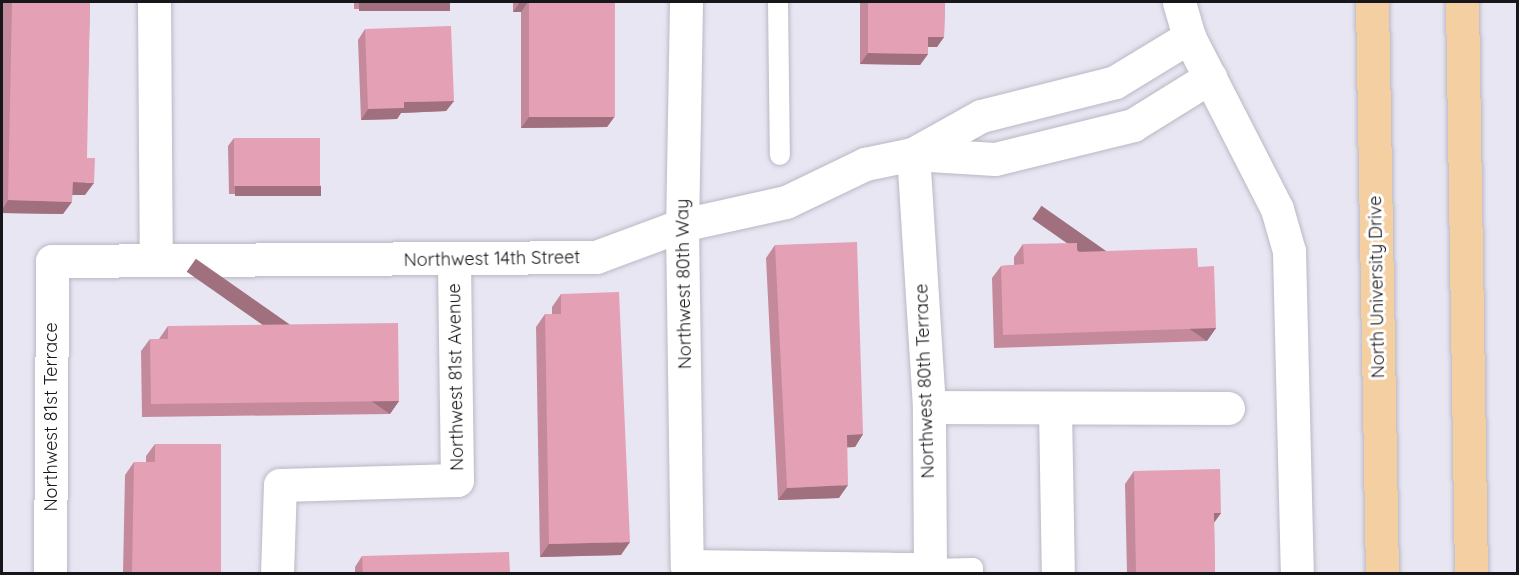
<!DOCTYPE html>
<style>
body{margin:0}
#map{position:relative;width:1519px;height:575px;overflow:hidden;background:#e8e6f2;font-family:Quicksand,sans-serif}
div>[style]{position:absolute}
.roads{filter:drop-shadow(0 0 2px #b9b8c4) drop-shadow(0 0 2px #b9b8c4)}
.lane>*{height:20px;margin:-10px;padding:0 10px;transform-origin:10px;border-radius:10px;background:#fff}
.street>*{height:33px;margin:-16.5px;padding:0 16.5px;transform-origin:16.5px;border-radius:16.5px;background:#fff}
.primary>*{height:33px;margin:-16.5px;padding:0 16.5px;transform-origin:16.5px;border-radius:16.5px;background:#f4cfa1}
.wall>*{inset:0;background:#c48a9c;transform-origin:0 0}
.shaded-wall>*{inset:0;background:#a0707f;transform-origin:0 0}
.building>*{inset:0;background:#e4a0b5;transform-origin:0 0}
span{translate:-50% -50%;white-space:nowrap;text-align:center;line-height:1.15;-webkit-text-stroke:6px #fff;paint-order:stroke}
.street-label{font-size:18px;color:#17161a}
.frame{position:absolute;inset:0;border:3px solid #17161a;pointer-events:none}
</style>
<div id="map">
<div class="roads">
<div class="lane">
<i style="left:778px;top:2px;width:153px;rotate:89.3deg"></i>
<i style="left:930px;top:569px;width:43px;rotate:-1.3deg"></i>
<i style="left:973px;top:568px;width:6px;rotate:90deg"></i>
</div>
<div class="street">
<i style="left:154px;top:2px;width:257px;rotate:89.6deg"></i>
<i style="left:686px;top:2px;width:223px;rotate:91deg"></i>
<i style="left:682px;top:225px;width:341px;rotate:89.2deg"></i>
<i style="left:687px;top:566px;width:204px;rotate:0.8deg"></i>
<i style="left:891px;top:569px;width:5px;rotate:90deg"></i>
<i style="left:1179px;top:2px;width:36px;rotate:74deg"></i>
<i style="left:1189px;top:37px;width:193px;rotate:62.9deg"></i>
<i style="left:1277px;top:209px;width:44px;rotate:74.1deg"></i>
<i style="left:1289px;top:251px;width:323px;rotate:88.6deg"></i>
<i style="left:913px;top:154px;width:78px;rotate:-29.2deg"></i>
<i style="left:981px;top:116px;width:138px;rotate:-14.2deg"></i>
<i style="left:1115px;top:82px;width:87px;rotate:-31.3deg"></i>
<i style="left:929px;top:407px;width:299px;rotate:0.2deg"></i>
<i style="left:1055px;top:409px;width:165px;rotate:89deg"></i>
<i style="left:891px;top:569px;width:39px"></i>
<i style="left:930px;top:569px;width:162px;rotate:-90.4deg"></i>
<i style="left:929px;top:407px;width:254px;rotate:-93.6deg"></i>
<i style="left:50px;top:574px;width:313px;rotate:-89.6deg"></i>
<i style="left:52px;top:261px;width:544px;rotate:-0.42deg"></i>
<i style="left:596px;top:257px;width:92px;rotate:-20.4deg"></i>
<i style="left:682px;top:225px;width:107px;rotate:-12.5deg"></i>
<i style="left:786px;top:202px;width:88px;rotate:-25.7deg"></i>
<i style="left:865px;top:164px;width:49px;rotate:-11.8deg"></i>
<i style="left:913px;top:154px;width:82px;rotate:3.5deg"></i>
<i style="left:995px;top:159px;width:142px;rotate:-13.8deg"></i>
<i style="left:1133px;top:125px;width:91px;rotate:-31.9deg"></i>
<i style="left:277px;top:574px;width:89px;rotate:-88.1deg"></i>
<i style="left:280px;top:485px;width:177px;rotate:-1.6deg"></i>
<i style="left:457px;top:480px;width:220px;rotate:-90.8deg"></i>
</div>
<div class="primary">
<i style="left:1372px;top:2px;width:572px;rotate:89deg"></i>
<i style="left:1462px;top:2px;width:572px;rotate:89.1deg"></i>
</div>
</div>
<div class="wall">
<i style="clip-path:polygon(3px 2px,90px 2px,85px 195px,72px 195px,63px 214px,2px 213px,2px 90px)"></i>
<i style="left:354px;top:2px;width:96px;height:7px"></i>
<i style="clip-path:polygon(513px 2px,615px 2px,615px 116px,607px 127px,521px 128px,521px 12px,513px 12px)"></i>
<i style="clip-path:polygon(860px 2px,945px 2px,944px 37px,937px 47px,928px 47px,928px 54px,920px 65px,860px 64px)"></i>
<i style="clip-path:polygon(365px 29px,454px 101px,446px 111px,401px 113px,397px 119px,361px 120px,358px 40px)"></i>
<i style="clip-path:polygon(234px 138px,321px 186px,315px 194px,229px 194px,228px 146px)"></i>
<i style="clip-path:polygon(1023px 244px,1198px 267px,1216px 328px,1207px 341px,994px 348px,992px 278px,1001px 266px,1014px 265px,1014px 257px)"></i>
<i style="clip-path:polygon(775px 245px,863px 434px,855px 447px,847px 447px,839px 498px,778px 500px,766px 258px)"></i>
<i style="clip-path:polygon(561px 294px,621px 555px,540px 557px,536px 327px,545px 314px,552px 314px,552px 307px)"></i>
<i style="clip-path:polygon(168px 326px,399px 401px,390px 414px,142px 417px,141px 351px,150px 339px,159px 339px)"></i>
<i style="clip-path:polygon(155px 444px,221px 573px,123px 573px,125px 475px,134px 462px,146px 462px,146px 456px)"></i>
<i style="clip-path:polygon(1134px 471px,1221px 513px,1214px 523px,1215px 573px,1127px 573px,1125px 484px)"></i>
<i style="clip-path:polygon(362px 556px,510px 573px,355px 573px,355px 567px)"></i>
</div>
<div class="shaded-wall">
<i style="left:359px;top:2px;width:91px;height:9px"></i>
<i style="clip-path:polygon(520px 2px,528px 2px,521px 12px,513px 12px)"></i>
<i style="clip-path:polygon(928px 37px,944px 37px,937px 47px,921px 47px)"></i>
<i style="clip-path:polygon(868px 53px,928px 54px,920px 65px,860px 64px)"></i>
<i style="clip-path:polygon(454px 101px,446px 111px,401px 113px,397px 119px,361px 120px,368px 109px,404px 102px)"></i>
<i style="clip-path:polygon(615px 116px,607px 127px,521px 128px,529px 117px)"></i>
<i style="clip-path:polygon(73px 182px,94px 183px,85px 195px,64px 195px)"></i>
<i style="left:235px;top:186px;width:86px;height:10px"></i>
<i style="clip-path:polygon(8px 200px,72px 202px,63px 214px,2px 213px,2px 210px)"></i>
<i style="left:1216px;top:328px;width:16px;height:213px;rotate:125deg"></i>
<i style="left:399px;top:401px;width:16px;height:248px;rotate:125deg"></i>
<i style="clip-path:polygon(863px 434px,855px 447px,838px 448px,847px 435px)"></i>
<i style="clip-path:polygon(848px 485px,839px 498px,778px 500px,787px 488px)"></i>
<i style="clip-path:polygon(1214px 513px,1221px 513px,1212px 525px)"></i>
<i style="clip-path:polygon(630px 542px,621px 555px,540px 557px,549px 544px)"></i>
</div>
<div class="building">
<i style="clip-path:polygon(12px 2px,90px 2px,87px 158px,95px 158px,94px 183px,73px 182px,72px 202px,8px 200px)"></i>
<i style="left:529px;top:2px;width:86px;height:115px"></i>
<i style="clip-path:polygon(868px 2px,945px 2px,944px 37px,928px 37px,928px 54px,868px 53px)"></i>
<i style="clip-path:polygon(451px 26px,454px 101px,404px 102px,404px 108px,368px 109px,365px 29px)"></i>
<i style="left:234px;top:138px;width:86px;height:48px"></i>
<i style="clip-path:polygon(857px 242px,863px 434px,847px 435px,848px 485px,787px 488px,775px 245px)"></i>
<i style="clip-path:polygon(1077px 243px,1077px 252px,1197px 248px,1198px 267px,1214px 266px,1216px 328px,1003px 335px,1001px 266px,1024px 264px,1023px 244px)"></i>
<i style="clip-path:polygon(619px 292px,630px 542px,549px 544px,545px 314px,561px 314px,561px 294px)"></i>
<i style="clip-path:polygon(398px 323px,399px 401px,151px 404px,150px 339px,168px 339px,168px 326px)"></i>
<i style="clip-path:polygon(155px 444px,221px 444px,221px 573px,132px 573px,134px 462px,155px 462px)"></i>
<i style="clip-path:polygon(1220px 469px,1221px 513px,1214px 513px,1215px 573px,1136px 573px,1134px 471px)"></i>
<i style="clip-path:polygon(509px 552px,510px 573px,363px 573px,362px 556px)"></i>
</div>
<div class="street-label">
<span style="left:492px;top:259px;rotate:-1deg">Northwest 14th Street</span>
<span style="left:684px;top:284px;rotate:-91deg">Northwest 80th Way</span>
<span style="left:1377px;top:287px;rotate:-91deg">North University Drive</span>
<span style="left:456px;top:377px;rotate:-91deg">Northwest 81st Avenue</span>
<span style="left:925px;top:381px;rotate:-92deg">Northwest 80th Terrace</span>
<span style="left:51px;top:417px;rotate:-90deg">Northwest 81st Terrace</span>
</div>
<div class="frame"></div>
</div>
